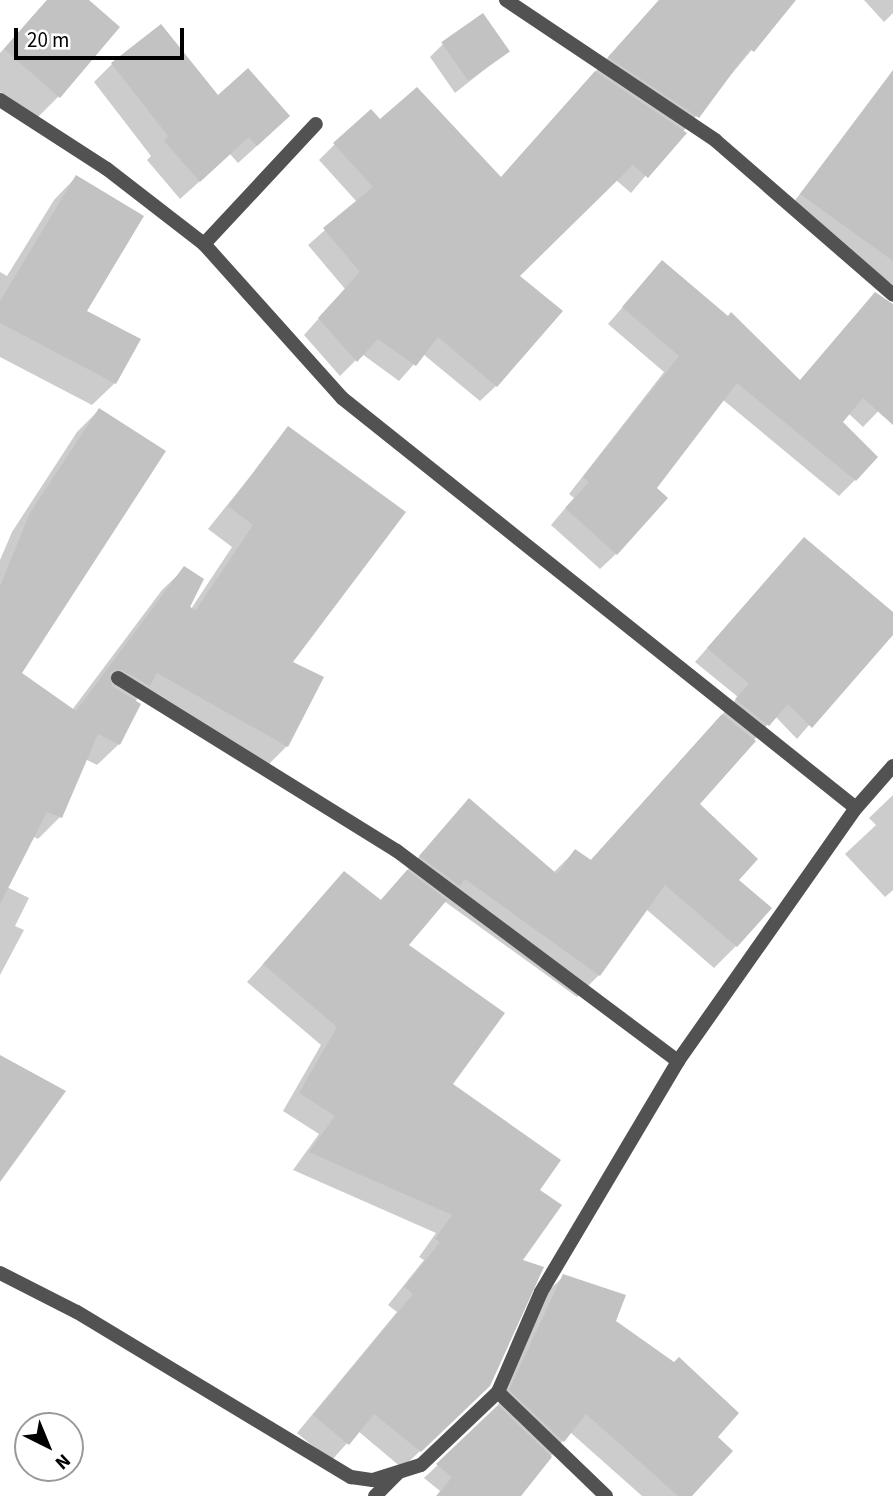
<!DOCTYPE html>
<style>
body{margin:0}
#map{position:relative;width:893px;height:1496px;overflow:hidden;background:#fff;font-family:"Source Sans 3",sans-serif}
div>[style]{position:absolute}
.shadow>*{inset:0;background:#0003}
.building>*{inset:0;background:#c2c2c2;transform-origin:0 0}
.street>*{height:14px;margin:-7px;padding:0 7px;transform-origin:7px;border-radius:7px;background:#525252}
span{translate:-50% -50%;white-space:nowrap;text-align:center;line-height:1.15;-webkit-text-stroke:5px #fff;paint-order:stroke}
.north{position:absolute;left:14px;top:1412px;width:70px;height:70px;box-sizing:border-box;background:#fff;border:2px solid #999;border-radius:50%;rotate:137deg;font-size:19px;font-weight:700;line-height:28px;text-align:center;color:#000}
.north::after{content:'';display:block;margin:auto;width:24px;height:32px;background:#000;clip-path:polygon(50% 0,100% 100%,50% 72%,0 100%)}
.scale{position:absolute;left:14px;top:28px;width:170px;height:32px;box-sizing:border-box;border:4px solid #000;border-top:0;padding-left:9px;font-size:21px;line-height:24px;white-space:nowrap;color:#000;-webkit-text-stroke:5px #fff;paint-order:stroke}
</style>
<div id="map">
<div class="shadow">
<i style="clip-path:polygon(47px 0,86px 0,59px 96px,34px 121px,0 92px,0 53px)"></i>
<i style="clip-path:polygon(659px 0,794px 0,631px 193px,616px 180px,518px 276px,496px 386px,480px 401px,423px 354px,399px 381px,362px 354px,340px 376px,304px 335px,345px 289px,308px 245px,357px 202px,319px 160px,335px 144px,380px 122px,500px 179px)"></i>
<i style="clip-path:polygon(864px 0,893px 0,893px 13px,884px 22px)"></i>
<i style="clip-path:polygon(443px 44px,508px 51px,455px 93px,430px 57px)"></i>
<i style="clip-path:polygon(112px 64px,218px 98px,270px 134px,238px 163px,230px 154px,180px 199px,147px 160px,151px 156px,94px 82px)"></i>
<i style="clip-path:polygon(863px 112px,893px 135px,893px 285px,789px 208px)"></i>
<i style="clip-path:polygon(76px 177px,85px 311px,115px 383px,92px 405px,0 357px,0 272px,7px 276px,54px 200px)"></i>
<i style="clip-path:polygon(662px 262px,799px 381px,893px 325px,893px 396px,863px 427px,848px 413px,840px 422px,855px 480px,839px 496px,722px 399px,655px 488px,616px 554px,600px 569px,551px 525px,574px 498px,569px 494px,664px 372px,608px 324px)"></i>
<i style="clip-path:polygon(99px 410px,19px 674px,72px 710px,162px 590px,184px 569px,191px 609px,232px 547px,208px 529px,289px 428px,287px 746px,265px 768px,138px 696px,119px 744px,97px 765px,85px 759px,60px 817px,38px 839px,32px 836px,7px 887px,29px 898px,15px 926px,24px 930px,0 975px,0 560px,12px 532px,77px 432px)"></i>
<i style="clip-path:polygon(791px 552px,893px 614px,893px 628px,797px 739px,775px 716px,698px 804px,736px 880px,736px 946px,714px 968px,646px 909px,599px 975px,577px 997px,444px 901px,406px 945px,450px 1085px,537px 1191px,520px 1261px,470px 1404px,402px 1468px,358px 1431px,331px 1461px,297px 1433px,397px 1312px,388px 1305px,424px 1260px,419px 1257px,436px 1233px,293px 1170px,319px 1134px,283px 1111px,321px 1045px,247px 982px,344px 873px,380px 901px,469px 800px,553px 873px,575px 851px,590px 861px,738px 697px,695px 662px)"></i>
<i style="clip-path:polygon(893px 795px,893px 890px,885px 897px,845px 854px,876px 825px,869px 818px)"></i>
<i style="clip-path:polygon(564px 1276px,614px 1322px,715px 1437px,690px 1496px,642px 1496px,570px 1432px,519px 1496px,436px 1496px,440px 1491px,424px 1478px,496px 1410px,546px 1293px)"></i>
</div>
<div class="building">
<i style="clip-path:polygon(47px 0,89px 0,120px 27px,60px 98px,4px 49px)"></i>
<i style="clip-path:polygon(659px 0,796px 0,754px 52px,750px 49px,699px 118px,608px 57px)"></i>
<i style="left:483px;top:13px;width:47px;height:51px;rotate:55deg"></i>
<i style="clip-path:polygon(161px 24px,218px 95px,248px 68px,290px 116px,257px 146px,249px 137px,200px 182px,164px 141px,168px 136px,111px 63px)"></i>
<i style="clip-path:polygon(893px 70px,893px 261px,800px 194px)"></i>
<i style="clip-path:polygon(595px 71px,687px 133px,648px 178px,633px 165px,520px 276px,563px 311px,497px 387px,438px 337px,416px 366px,378px 339px,357px 362px,318px 318px,360px 272px,323px 228px,373px 187px,333px 143px,371px 109px,380px 119px,417px 87px,501px 177px)"></i>
<i style="clip-path:polygon(76px 175px,144px 216px,87px 311px,141px 339px,116px 384px,0 323px,0 301px)"></i>
<i style="clip-path:polygon(662px 260px,728px 316px,731px 312px,800px 380px,875px 292px,893px 304px,893px 425px,863px 398px,843px 422px,878px 457px,856px 481px,737px 383px,657px 488px,668px 498px,617px 555px,565px 508px,589px 482px,583px 477px,679px 356px,622px 307px)"></i>
<i style="clip-path:polygon(99px 408px,166px 451px,22px 673px,76px 711px,184px 566px,204px 579px,190px 607px,196px 610px,253px 525px,228px 506px,288px 426px,406px 512px,293px 662px,324px 677px,288px 747px,157px 673px,150px 686px,122px 670px,110px 672px,112px 686px,141px 704px,120px 745px,98px 734px,62px 818px,47px 812px,0 904px,0 586px,30px 513px)"></i>
<i style="clip-path:polygon(804px 537px,893px 612px,893px 635px,812px 728px,788px 704px,769px 726px,735px 699px,749px 684px,707px 648px)"></i>
<i style="clip-path:polygon(722px 714px,756px 741px,700px 804px,758px 859px,739px 880px,772px 908px,737px 947px,665px 885px,600px 976px,465px 879px,460px 886px,419px 856px,469px 798px,557px 874px,575px 849px,591px 860px)"></i>
<i style="clip-path:polygon(407px 870px,447px 900px,409px 945px,505px 1013px,453px 1084px,561px 1160px,540px 1190px,562px 1205px,523px 1260px,544px 1267px,490px 1386px,421px 1452px,374px 1414px,349px 1445px,313px 1415px,413px 1294px,404px 1287px,440px 1242px,435px 1239px,452px 1215px,309px 1152px,335px 1116px,299px 1093px,337px 1027px,263px 964px,344px 871px,381px 900px)"></i>
<i style="clip-path:polygon(0 1055px,66px 1091px,0 1182px)"></i>
<i style="clip-path:polygon(563px 1274px,626px 1295px,616px 1321px,674px 1362px,679px 1357px,739px 1413px,718px 1437px,733px 1451px,692px 1496px,678px 1496px,586px 1414px,564px 1442px,509px 1390px)"></i>
<i style="clip-path:polygon(498px 1405px,552px 1457px,521px 1496px,437px 1496px,452px 1477px,436px 1464px)"></i>
</div>
<div class="street">
<i style="left:506px;top:0;width:252px;rotate:33.8deg"></i>
<i style="left:715px;top:140px;width:236px;rotate:41deg"></i>
<i style="left:0;top:100px;width:127px;rotate:32.8deg"></i>
<i style="left:107px;top:169px;width:123px;rotate:37.7deg"></i>
<i style="left:204px;top:244px;width:207px;rotate:48.1deg"></i>
<i style="left:342px;top:398px;width:657px;rotate:38.58deg"></i>
<i style="left:204px;top:244px;width:164px;rotate:-47deg"></i>
<i style="left:118px;top:678px;width:328px;rotate:31.8deg"></i>
<i style="left:397px;top:851px;width:351px;rotate:36.8deg"></i>
<i style="left:0;top:1273px;width:86px;rotate:26.9deg"></i>
<i style="left:77px;top:1312px;width:320px;rotate:31.1deg"></i>
<i style="left:351px;top:1477px;width:22px;rotate:8deg"></i>
<i style="left:373px;top:1480px;width:50px;rotate:-17.4deg"></i>
<i style="left:421px;top:1465px;width:106px;rotate:-43.5deg"></i>
<i style="left:498px;top:1392px;width:109px;rotate:-66.7deg"></i>
<i style="left:541px;top:1292px;width:269px;rotate:-59.3deg"></i>
<i style="left:678px;top:1061px;width:309px;rotate:-54.9deg"></i>
<i style="left:856px;top:808px;width:56px;rotate:-48.6deg"></i>
<i style="left:498px;top:1392px;width:150px;rotate:43.9deg"></i>
<i style="left:375px;top:1496px;width:33px;rotate:-45deg"></i>
</div>
<div class="north">N</div>
<div class="scale">20 m</div>
</div>
